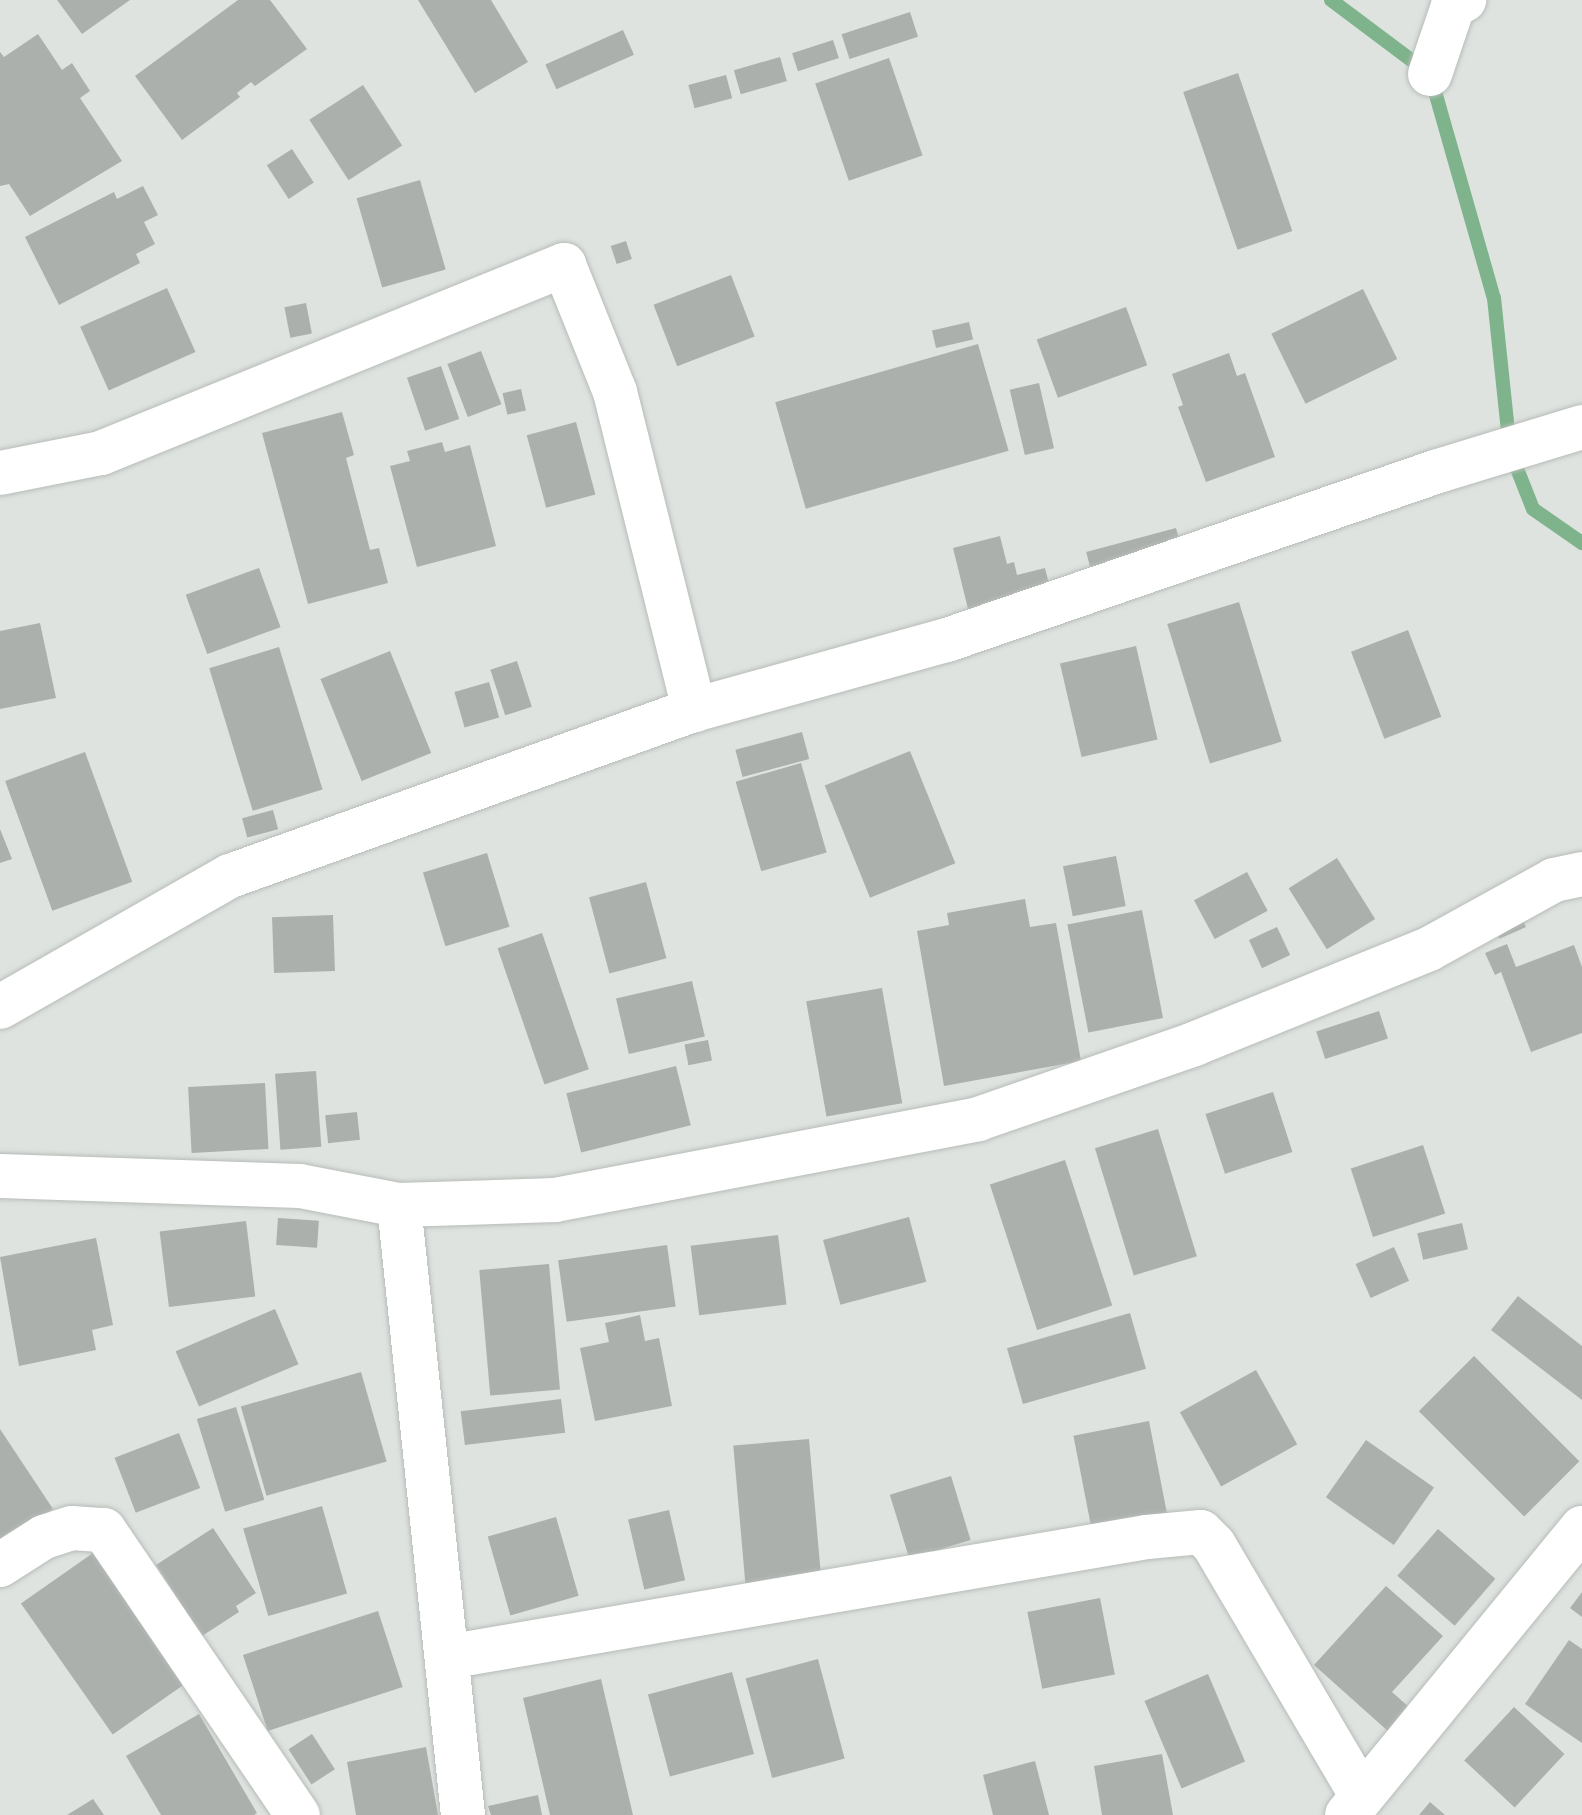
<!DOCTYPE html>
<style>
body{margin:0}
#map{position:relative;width:1582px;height:1815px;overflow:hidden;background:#dee3df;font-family:"Work Sans",sans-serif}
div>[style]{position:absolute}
.stream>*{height:14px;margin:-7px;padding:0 7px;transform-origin:7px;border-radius:7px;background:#7fb38c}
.building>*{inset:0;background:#abb0ac;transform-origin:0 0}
.roads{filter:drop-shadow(0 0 2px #b7bcb8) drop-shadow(0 0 2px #b7bcb8)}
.minor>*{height:44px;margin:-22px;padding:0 22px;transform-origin:22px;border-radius:22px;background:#fff}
span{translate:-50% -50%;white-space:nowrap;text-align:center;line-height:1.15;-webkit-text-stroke:6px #fff;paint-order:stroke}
</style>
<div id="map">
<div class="stream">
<i style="left:1331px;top:0;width:124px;rotate:36.8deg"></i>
<i style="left:1430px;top:74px;width:233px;rotate:74.1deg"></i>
<i style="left:1494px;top:298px;width:154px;rotate:84deg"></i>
<i style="left:1510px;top:451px;width:62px;rotate:68.4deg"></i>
<i style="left:1533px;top:509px;width:60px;rotate:34.8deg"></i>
</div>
<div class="building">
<i style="clip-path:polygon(57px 0,130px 0,82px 34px)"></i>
<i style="clip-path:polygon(238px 0,270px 0,307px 49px,255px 86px,251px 82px,237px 93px,240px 97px,182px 140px,135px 76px)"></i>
<i style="clip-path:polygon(418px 0,491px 0,528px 62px,475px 93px)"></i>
<i style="left:910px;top:12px;width:26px;height:72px;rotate:72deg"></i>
<i style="left:623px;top:30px;width:27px;height:85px;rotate:66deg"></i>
<i style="clip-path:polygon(38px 34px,62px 70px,72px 63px,90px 91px,80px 98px,122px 161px,30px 216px,9px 184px,0 186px,0 52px,4px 57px)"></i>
<i style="left:833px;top:40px;width:19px;height:43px;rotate:72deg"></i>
<i style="left:780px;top:57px;width:25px;height:48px;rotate:74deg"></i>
<i style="left:889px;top:58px;width:103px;height:78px;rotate:71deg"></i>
<i style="left:1238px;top:73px;width:167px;height:58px;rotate:71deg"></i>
<i style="left:726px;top:75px;width:24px;height:39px;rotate:75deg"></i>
<i style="left:363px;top:85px;width:72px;height:64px;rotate:57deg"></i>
<i style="left:292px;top:149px;width:40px;height:30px;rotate:57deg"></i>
<i style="left:420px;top:180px;width:93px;height:66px;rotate:74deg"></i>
<i style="clip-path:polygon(143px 186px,158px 215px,144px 222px,155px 244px,136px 254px,140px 263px,59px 305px,25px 237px,114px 192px,117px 199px)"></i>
<i style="left:626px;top:241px;width:19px;height:16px;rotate:72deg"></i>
<i style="left:731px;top:275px;width:66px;height:83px;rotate:69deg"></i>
<i style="left:167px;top:288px;width:70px;height:95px;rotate:66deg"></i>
<i style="left:1363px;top:289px;width:78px;height:102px;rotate:64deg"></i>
<i style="left:306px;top:303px;width:31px;height:22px;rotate:79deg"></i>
<i style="left:1126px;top:307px;width:62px;height:95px;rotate:70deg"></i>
<i style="left:969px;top:322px;width:18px;height:38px;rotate:77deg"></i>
<i style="left:978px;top:344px;width:111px;height:211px;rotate:74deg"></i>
<i style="left:481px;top:351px;width:57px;height:36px;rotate:69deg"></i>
<i style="clip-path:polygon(1229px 353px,1237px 376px,1245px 373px,1275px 457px,1206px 482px,1178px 407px,1183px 405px,1172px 374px)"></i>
<i style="left:441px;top:366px;width:56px;height:36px;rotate:71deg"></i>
<i style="left:1039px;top:383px;width:67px;height:30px;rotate:77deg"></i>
<i style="left:521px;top:389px;width:22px;height:19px;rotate:77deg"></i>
<i style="clip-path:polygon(342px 412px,354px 455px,346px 458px,370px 550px,379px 548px,388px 583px,308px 604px,262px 433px)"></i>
<i style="left:576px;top:422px;width:75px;height:51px;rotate:75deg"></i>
<i style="clip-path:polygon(442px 442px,445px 452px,470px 445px,496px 546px,417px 567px,390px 466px,410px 461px,407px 451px)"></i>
<i style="left:1176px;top:528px;width:31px;height:93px;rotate:75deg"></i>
<i style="clip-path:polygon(1000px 536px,1007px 564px,1014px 562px,1017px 575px,1045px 568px,1053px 600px,971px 621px,953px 548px)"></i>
<i style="left:259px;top:568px;width:63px;height:78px;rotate:70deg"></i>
<i style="left:1239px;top:602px;width:146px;height:75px;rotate:73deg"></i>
<i style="clip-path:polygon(40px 623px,56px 698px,0 709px,0 631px)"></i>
<i style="left:1408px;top:630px;width:93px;height:61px;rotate:69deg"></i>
<i style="left:1136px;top:646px;width:96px;height:78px;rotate:77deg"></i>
<i style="left:279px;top:647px;width:149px;height:73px;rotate:73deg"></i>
<i style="left:390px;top:651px;width:110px;height:75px;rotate:68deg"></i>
<i style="left:517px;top:661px;width:48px;height:28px;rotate:72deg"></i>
<i style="left:489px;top:682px;width:37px;height:36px;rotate:74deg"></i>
<i style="left:802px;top:732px;width:28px;height:69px;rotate:75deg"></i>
<i style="left:910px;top:751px;width:121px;height:92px;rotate:68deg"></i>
<i style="left:85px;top:752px;width:138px;height:85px;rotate:70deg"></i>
<i style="left:801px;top:763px;width:93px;height:68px;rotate:74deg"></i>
<i style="left:273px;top:810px;width:20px;height:32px;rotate:75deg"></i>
<i style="clip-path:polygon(0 829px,12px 859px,0 863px)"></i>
<i style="left:487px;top:853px;width:77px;height:67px;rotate:73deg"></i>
<i style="left:1116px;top:856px;width:51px;height:54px;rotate:79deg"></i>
<i style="left:1337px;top:858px;width:72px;height:57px;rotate:58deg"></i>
<i style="left:1247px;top:872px;width:44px;height:60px;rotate:62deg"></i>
<i style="left:646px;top:882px;width:79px;height:59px;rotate:75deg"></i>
<i style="clip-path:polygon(1025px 899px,1030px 927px,1056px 923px,1081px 1061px,944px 1086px,917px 931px,949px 925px,947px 913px)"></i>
<i style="left:1142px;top:910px;width:110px;height:76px;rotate:79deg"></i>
<i style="left:333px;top:915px;width:56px;height:61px;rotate:88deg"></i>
<i style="left:1521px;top:916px;width:12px;height:29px;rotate:66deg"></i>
<i style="left:1277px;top:927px;width:31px;height:31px;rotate:65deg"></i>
<i style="left:542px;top:933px;width:144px;height:47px;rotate:71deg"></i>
<i style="clip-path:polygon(1507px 944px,1516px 967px,1574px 945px,1582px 967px,1582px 1033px,1531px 1052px,1501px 972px,1495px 975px,1485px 953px)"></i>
<i style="left:692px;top:981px;width:57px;height:78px;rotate:77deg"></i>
<i style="left:882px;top:988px;width:117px;height:77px;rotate:80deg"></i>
<i style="left:1379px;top:1011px;width:29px;height:66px;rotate:72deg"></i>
<i style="left:708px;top:1040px;width:21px;height:24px;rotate:79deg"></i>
<i style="left:676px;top:1066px;width:61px;height:113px;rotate:76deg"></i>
<i style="left:316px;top:1071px;width:76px;height:41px;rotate:86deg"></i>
<i style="left:265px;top:1083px;width:66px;height:77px;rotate:87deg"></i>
<i style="left:1273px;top:1092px;width:63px;height:71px;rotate:72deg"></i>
<i style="left:357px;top:1112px;width:28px;height:32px;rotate:84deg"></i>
<i style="left:1158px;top:1129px;width:133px;height:66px;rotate:73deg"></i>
<i style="left:1423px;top:1145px;width:72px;height:76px;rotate:72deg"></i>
<i style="left:1065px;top:1160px;width:153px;height:79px;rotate:72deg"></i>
<i style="left:909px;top:1217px;width:67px;height:89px;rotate:75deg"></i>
<i style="left:278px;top:1218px;width:41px;height:27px;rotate:4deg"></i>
<i style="left:246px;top:1221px;width:76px;height:87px;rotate:83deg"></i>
<i style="left:1462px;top:1223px;width:27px;height:46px;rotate:77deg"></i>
<i style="left:778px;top:1235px;width:70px;height:88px;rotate:83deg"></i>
<i style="clip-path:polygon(96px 1238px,113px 1325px,92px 1330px,96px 1350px,19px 1366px,0 1257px)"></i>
<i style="left:667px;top:1245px;width:62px;height:110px;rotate:82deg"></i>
<i style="left:1394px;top:1247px;width:37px;height:42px;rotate:66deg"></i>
<i style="left:549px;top:1264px;width:126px;height:70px;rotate:85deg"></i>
<i style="clip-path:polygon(1518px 1296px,1582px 1346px,1582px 1400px,1491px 1330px)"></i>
<i style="left:275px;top:1309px;width:60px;height:108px;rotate:67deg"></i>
<i style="left:1130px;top:1313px;width:58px;height:128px;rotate:74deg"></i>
<i style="clip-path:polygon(640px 1315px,645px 1341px,659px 1338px,672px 1406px,595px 1421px,580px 1348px,609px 1342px,605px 1323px)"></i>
<i style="left:1474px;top:1356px;width:149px;height:78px;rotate:45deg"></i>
<i style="left:1256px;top:1370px;width:85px;height:87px;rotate:61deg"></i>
<i style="left:361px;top:1372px;width:93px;height:125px;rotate:74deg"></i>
<i style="left:561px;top:1399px;width:34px;height:101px;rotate:83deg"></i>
<i style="left:236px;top:1407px;width:97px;height:41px;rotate:73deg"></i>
<i style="left:1149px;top:1421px;width:96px;height:77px;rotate:79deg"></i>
<i style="clip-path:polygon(0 1429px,53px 1509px,0 1544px)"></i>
<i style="left:179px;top:1433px;width:59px;height:69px;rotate:69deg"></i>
<i style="left:809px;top:1439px;width:141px;height:76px;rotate:85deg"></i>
<i style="left:1366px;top:1440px;width:83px;height:70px;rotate:35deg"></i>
<i style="left:951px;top:1476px;width:67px;height:64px;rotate:73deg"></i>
<i style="left:322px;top:1506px;width:91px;height:82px;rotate:74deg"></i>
<i style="left:669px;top:1510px;width:72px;height:42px;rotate:77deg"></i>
<i style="left:556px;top:1517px;width:82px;height:71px;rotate:74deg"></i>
<i style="clip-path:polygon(213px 1528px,256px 1593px,236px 1606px,239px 1612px,202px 1636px,156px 1565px)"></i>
<i style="left:1438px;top:1529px;width:76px;height:62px;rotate:41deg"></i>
<i style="left:93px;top:1553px;width:160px;height:88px;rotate:55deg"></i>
<i style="clip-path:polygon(1386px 1586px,1443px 1636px,1392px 1692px,1410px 1708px,1389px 1732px,1314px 1665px)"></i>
<i style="clip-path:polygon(1582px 1592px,1582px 1617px,1570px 1608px)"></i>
<i style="left:1100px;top:1598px;width:78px;height:74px;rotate:79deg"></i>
<i style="left:378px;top:1611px;width:80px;height:142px;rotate:72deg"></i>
<i style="clip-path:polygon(1569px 1640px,1582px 1649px,1582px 1743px,1525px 1704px)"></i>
<i style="left:818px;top:1659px;width:103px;height:75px;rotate:75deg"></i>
<i style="left:732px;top:1672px;width:85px;height:87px;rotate:75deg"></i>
<i style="left:1208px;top:1674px;width:95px;height:69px;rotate:67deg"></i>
<i style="clip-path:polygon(601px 1679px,633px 1815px,550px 1815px,523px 1698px)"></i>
<i style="left:1514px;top:1707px;width:69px;height:73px;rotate:43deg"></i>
<i style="clip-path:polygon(199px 1714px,257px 1813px,254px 1815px,161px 1815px,126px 1756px)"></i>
<i style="left:312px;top:1734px;width:42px;height:28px;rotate:57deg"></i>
<i style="clip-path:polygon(426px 1747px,438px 1815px,356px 1815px,347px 1762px)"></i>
<i style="clip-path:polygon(1162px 1754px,1173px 1815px,1102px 1815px,1094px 1766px)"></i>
<i style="clip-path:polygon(1035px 1761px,1049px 1815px,993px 1815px,983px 1775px)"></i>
<i style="clip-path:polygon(538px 1795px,542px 1815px,491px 1815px,488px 1806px)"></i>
<i style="clip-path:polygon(93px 1799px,104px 1815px,67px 1815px)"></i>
<i style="clip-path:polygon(1430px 1802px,1445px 1815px,1419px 1815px)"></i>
</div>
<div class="roads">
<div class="minor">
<i style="left:1430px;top:74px;width:72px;rotate:-71.3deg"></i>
<i style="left:1453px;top:6px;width:13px;rotate:-29deg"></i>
<i style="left:0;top:473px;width:103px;rotate:-11.2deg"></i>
<i style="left:101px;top:453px;width:500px;rotate:-22.1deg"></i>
<i style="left:564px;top:265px;width:137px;rotate:68.1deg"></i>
<i style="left:615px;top:392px;width:328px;rotate:76deg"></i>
<i style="left:0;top:1007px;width:265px;rotate:-29.7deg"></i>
<i style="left:230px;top:876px;width:493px;rotate:-19.7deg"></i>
<i style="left:694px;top:710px;width:263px;rotate:-15.5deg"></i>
<i style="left:947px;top:640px;width:519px;rotate:-18.99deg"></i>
<i style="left:1438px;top:471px;width:151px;rotate:-17deg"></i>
<i style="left:0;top:1176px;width:300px;rotate:1.9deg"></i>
<i style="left:300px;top:1186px;width:101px;rotate:10.9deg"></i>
<i style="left:399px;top:1205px;width:156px;rotate:-1.8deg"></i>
<i style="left:555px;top:1200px;width:431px;rotate:-10.8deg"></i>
<i style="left:978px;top:1119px;width:229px;rotate:-19.1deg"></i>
<i style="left:1194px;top:1044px;width:253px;rotate:-22deg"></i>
<i style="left:1429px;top:949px;width:143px;rotate:-28.9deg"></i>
<i style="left:1554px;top:880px;width:29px;rotate:-12deg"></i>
<i style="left:399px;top:1205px;width:613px;rotate:84.01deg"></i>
<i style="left:0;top:1565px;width:52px;rotate:-32.5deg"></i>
<i style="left:44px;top:1537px;width:29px;rotate:-18deg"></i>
<i style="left:72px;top:1528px;width:32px;rotate:4deg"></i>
<i style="left:104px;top:1530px;width:345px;rotate:55.8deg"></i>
<i style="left:447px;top:1657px;width:710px;rotate:-9.73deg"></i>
<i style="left:1147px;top:1537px;width:54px;rotate:-5.3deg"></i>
<i style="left:1201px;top:1532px;width:18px;rotate:45deg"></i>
<i style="left:1214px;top:1545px;width:291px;rotate:59.5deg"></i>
<i style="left:1347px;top:1815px;width:371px;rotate:-50.7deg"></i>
</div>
</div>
</div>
